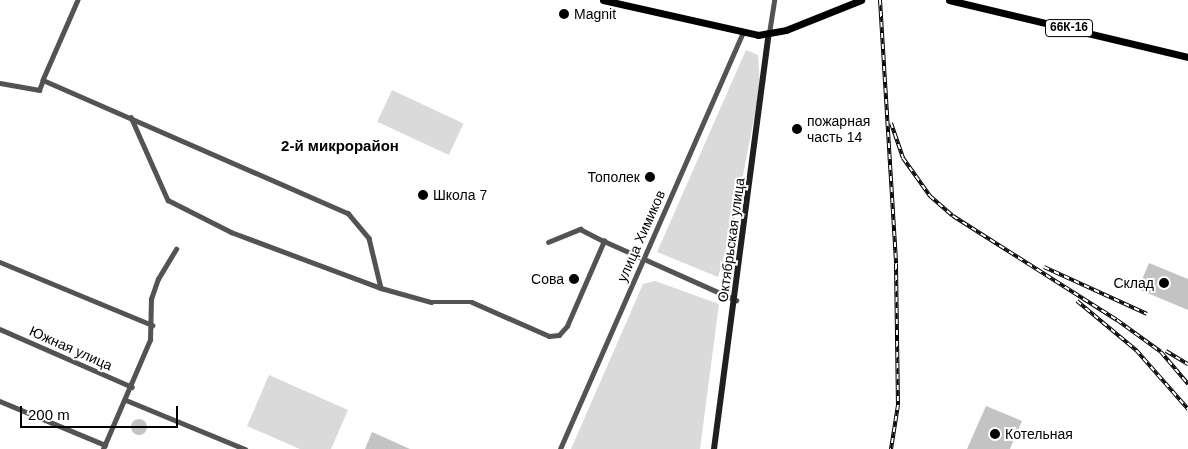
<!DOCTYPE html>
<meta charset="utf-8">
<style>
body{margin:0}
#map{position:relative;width:1188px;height:449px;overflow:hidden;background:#fff;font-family:Helvetica,sans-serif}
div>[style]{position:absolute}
.green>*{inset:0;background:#dadada;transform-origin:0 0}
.building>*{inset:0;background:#c3c3c3}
.round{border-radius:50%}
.street>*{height:4.5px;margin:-2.25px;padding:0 2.25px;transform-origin:2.25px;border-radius:2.25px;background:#535353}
.secondary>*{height:6px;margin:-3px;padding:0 3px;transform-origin:3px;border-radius:3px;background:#202020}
.primary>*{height:7px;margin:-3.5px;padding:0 3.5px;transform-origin:3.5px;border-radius:3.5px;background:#000}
.rail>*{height:4px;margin-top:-2px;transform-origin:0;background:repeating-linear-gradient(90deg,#fff 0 5.5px,#000 0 11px);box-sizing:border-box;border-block:1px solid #000}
.dots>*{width:14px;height:14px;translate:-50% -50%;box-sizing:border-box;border:2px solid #fff;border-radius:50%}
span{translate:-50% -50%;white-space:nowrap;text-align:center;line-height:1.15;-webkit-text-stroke:4px #fff;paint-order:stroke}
.shield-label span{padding:1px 4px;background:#fff;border:1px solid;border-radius:4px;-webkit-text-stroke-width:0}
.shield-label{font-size:12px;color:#000;font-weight:700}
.poi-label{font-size:14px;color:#000}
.left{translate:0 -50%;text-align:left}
.right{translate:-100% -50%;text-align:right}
.street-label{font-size:14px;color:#000}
.neighbourhood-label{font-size:15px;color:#000;font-weight:700}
.scale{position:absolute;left:20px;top:406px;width:158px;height:22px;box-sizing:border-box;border:2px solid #000;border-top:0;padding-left:6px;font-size:15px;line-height:18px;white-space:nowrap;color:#000;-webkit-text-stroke:4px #fff;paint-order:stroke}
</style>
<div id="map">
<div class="green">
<i style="clip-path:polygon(746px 50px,758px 55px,760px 87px,735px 217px,718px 277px,657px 252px)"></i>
<i style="left:392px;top:90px;width:79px;height:35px;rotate:25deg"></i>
<i style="clip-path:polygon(655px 281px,719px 304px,700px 449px,571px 449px,643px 284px)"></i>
<i style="clip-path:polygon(269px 375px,348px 410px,331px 449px,300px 449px,247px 426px)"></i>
</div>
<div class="building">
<i style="clip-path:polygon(1149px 263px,1188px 279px,1188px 310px,1138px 289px)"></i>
<i style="clip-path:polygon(986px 406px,1022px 421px,1010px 449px,967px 449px)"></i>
<i class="round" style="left:131px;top:419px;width:16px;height:16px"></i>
<i style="clip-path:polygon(372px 432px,410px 449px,365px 449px)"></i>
</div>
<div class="street">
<i style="left:78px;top:0;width:87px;rotate:113.6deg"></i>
<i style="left:43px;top:80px;width:333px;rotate:23.6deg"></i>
<i style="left:348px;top:213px;width:33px;rotate:50deg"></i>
<i style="left:369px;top:238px;width:51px;rotate:76.5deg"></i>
<i style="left:769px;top:33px;width:33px;rotate:-81deg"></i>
<i style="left:0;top:83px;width:40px;rotate:10deg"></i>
<i style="left:39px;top:90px;width:11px;rotate:-68deg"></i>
<i style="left:131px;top:117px;width:91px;rotate:66deg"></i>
<i style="left:168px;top:200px;width:71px;rotate:26.9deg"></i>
<i style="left:231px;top:232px;width:160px;rotate:20.5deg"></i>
<i style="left:381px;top:288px;width:52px;rotate:15.6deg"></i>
<i style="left:431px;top:302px;width:41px"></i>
<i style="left:472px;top:302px;width:84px;rotate:23.8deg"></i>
<i style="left:549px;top:336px;width:10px;rotate:-6deg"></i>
<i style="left:559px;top:335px;width:12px;rotate:-48deg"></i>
<i style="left:567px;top:326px;width:93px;rotate:-66.5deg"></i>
<i style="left:604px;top:241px;width:145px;rotate:24.1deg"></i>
<i style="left:548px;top:242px;width:35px;rotate:-22deg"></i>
<i style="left:580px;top:229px;width:27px;rotate:27deg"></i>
<i style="left:0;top:262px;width:165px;rotate:22.5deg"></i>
<i style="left:0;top:329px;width:144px;rotate:23.7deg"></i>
<i style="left:126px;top:400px;width:129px;rotate:22.4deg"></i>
<i style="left:0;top:401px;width:114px;rotate:22.7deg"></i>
<i style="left:103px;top:449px;width:119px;rotate:-66.7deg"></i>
<i style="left:150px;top:340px;width:41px;rotate:-88.6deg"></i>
<i style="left:151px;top:299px;width:21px;rotate:-71deg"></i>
<i style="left:158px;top:279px;width:35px;rotate:-59deg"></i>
<i style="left:560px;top:449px;width:454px;rotate:-66.3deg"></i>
</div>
<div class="secondary">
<i style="left:714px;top:449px;width:419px;rotate:-82.5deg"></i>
</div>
<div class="primary">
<i style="left:603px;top:0;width:159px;rotate:12.7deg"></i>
<i style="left:758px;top:35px;width:28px;rotate:-10deg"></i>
<i style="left:786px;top:30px;width:81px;rotate:-21.8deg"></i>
<i style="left:949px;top:0;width:246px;rotate:13.4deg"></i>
</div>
<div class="rail">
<i style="left:880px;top:0;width:264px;rotate:86.5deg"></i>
<i style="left:896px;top:264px;width:141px;rotate:89.2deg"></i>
<i style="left:898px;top:405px;width:45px;rotate:99deg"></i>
<i style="left:891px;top:123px;width:37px;rotate:71deg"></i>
<i style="left:903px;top:158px;width:47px;rotate:54.6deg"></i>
<i style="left:930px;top:196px;width:30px;rotate:41deg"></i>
<i style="left:953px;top:216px;width:194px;rotate:32.4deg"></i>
<i style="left:1117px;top:320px;width:54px;rotate:36deg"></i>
<i style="left:1161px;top:352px;width:42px;rotate:49.8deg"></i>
<i style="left:1044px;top:267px;width:113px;rotate:24.5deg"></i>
<i style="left:1077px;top:301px;width:77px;rotate:39.7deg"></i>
<i style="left:1136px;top:350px;width:79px;rotate:48.6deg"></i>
<i style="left:1166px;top:351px;width:26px;rotate:31deg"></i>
</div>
<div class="dots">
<i style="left:564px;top:14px;background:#000"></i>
<i style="left:797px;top:129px;background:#000"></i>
<i style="left:650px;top:177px;background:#000"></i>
<i style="left:423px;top:195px;background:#000"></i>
<i style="left:574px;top:279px;background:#000"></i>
<i style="left:1164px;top:283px;background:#000"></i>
<i style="left:995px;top:434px;background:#000"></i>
</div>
<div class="shield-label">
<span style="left:1069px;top:28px">66К-16</span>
</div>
<div class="poi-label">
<span class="left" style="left:574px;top:14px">Magnit</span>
<span class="left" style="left:807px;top:129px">пожарная<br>часть 14</span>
<span class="right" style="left:640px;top:177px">Тополек</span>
<span class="left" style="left:433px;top:195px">Школа 7</span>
<span class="right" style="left:564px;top:279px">Сова</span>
<span class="right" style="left:1154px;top:283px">Склад</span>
<span class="left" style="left:1005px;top:434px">Котельная</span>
</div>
<div class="street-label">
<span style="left:641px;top:236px;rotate:-66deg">улица Химиков</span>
<span style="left:731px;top:240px;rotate:-82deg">Октябрьская улица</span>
<span style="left:71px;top:348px;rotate:24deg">Южная улица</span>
</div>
<div class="neighbourhood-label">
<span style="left:340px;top:146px">2-й микрорайон</span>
</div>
<div class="scale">200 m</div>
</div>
